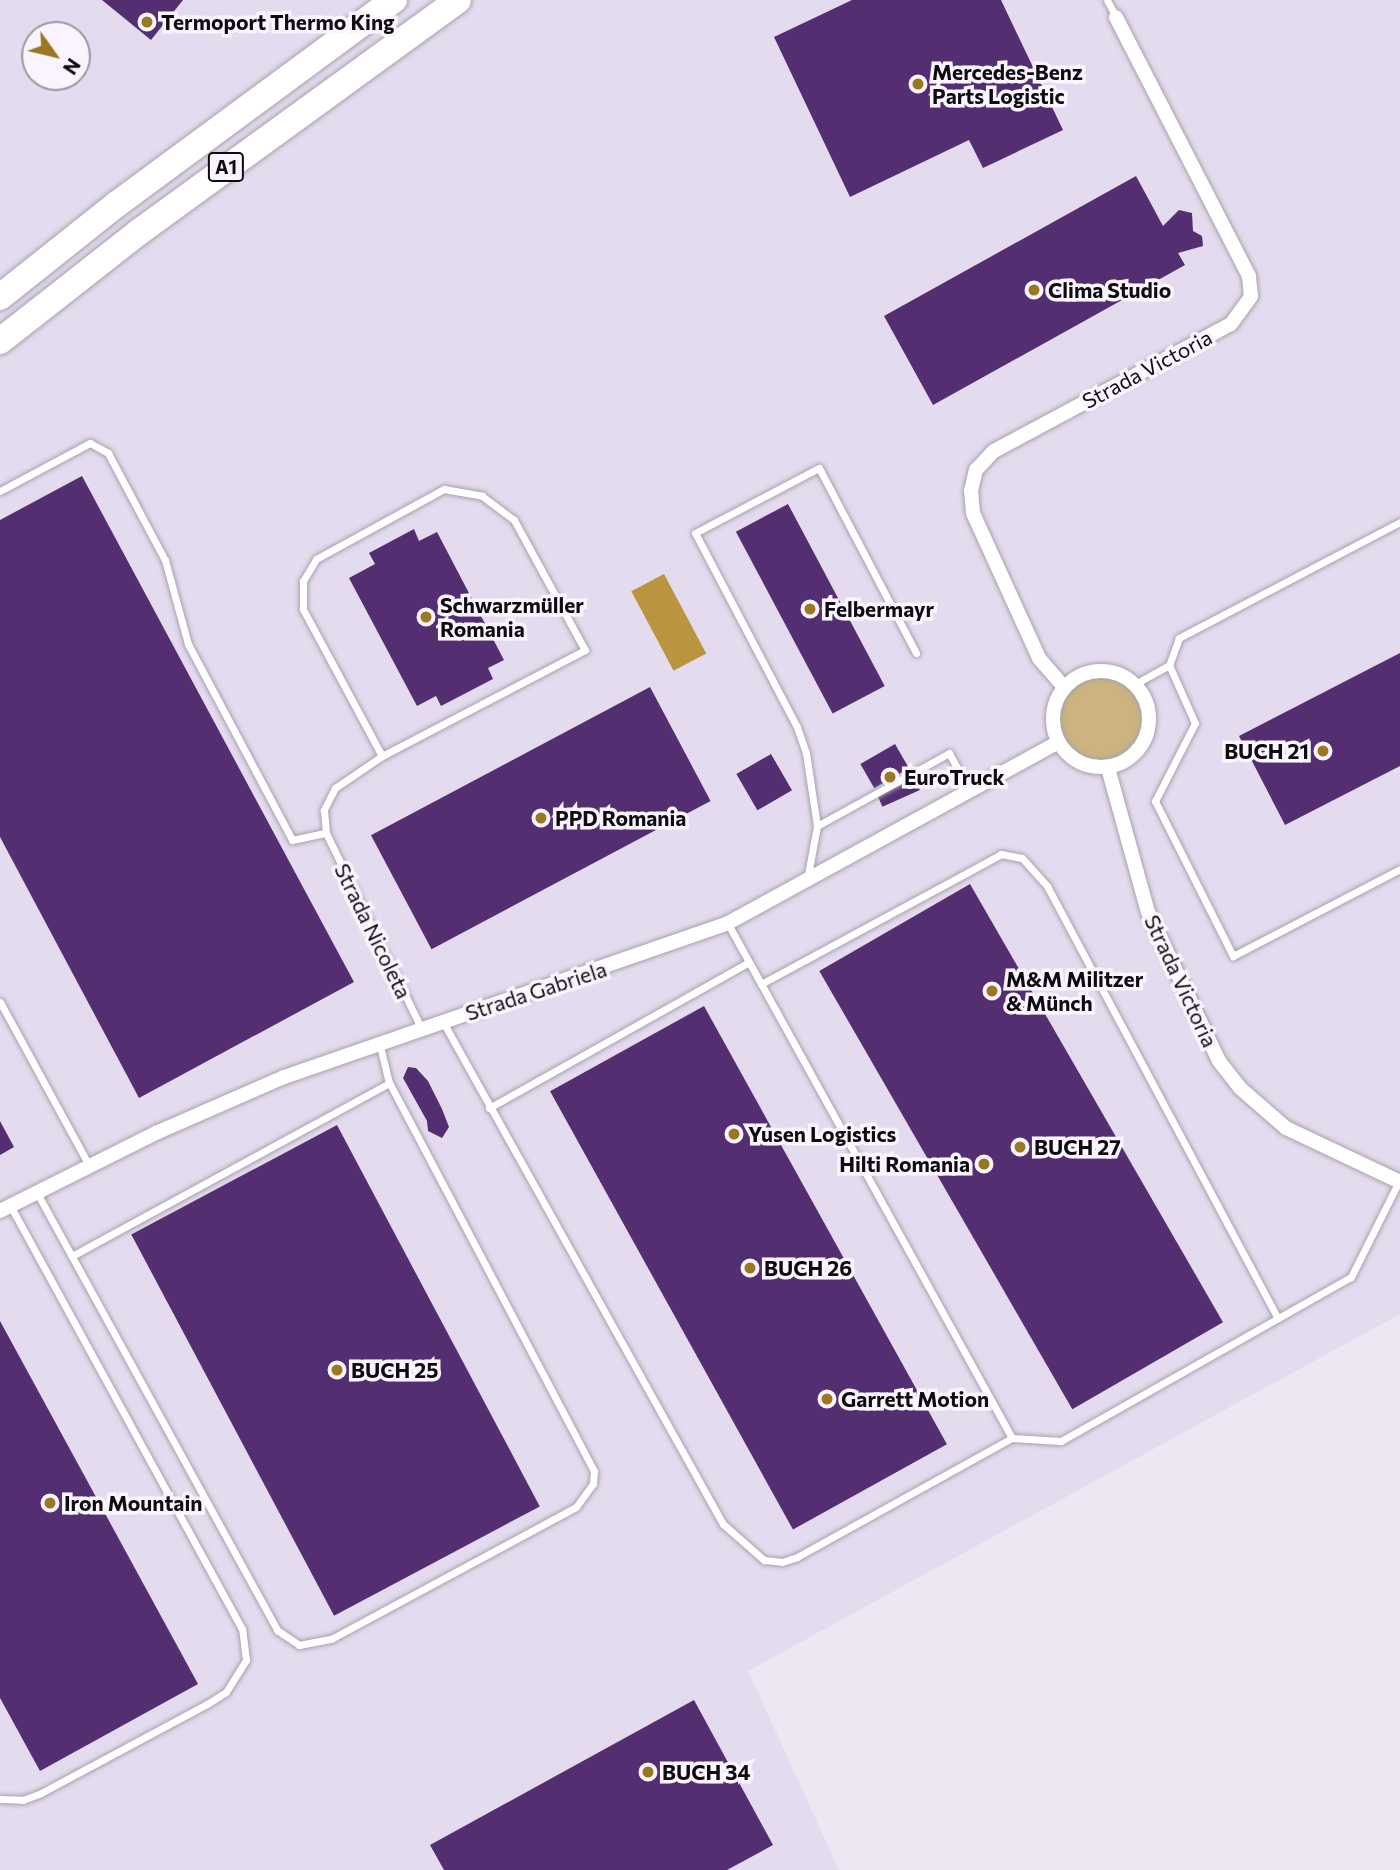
<!DOCTYPE html>
<meta charset="utf-8">
<style>
body{margin:0}
#map{position:relative;width:1400px;height:1870px;overflow:hidden;background:#ece7f2;font-family:Commissioner,sans-serif}
div>[style]{position:absolute}
.built>*{inset:0;background:#e4dbee}
.green>*{inset:0;background:#ccb480}
.round{border-radius:50%}
.water>*{inset:0;background:#ba953f;transform-origin:0 0}
.building>*{inset:0;background:#532f71;transform-origin:0 0}
.roads{filter:drop-shadow(0 0 2px #a7a2ad) drop-shadow(0 0 2px #a7a2ad)}
.service>*{height:7px;margin:-3.5px;padding:0 3.5px;transform-origin:3.5px;border-radius:3.5px;background:#fff}
.minor>*{height:14px;margin:-7px;padding:0 7px;transform-origin:7px;border-radius:7px;background:#fff}
.minor>.ring{margin:-7px;padding:0;box-sizing:content-box;background:none;border:14px solid #fff;border-radius:50%}
.motorway>*{height:26px;margin:-13px;padding:0 13px;transform-origin:13px;border-radius:13px;background:#fff}
.dots>*{width:19px;height:19px;translate:-50% -50%;box-sizing:border-box;border:4px solid #f9f4fe;border-radius:50%}
span{translate:-50% -50%;white-space:nowrap;text-align:center;line-height:1.15;-webkit-text-stroke:7px #f9f4fe;paint-order:stroke}
.shield-label span{padding:2px 5px;background:#f9f4fe;border:2px solid;border-radius:5px;-webkit-text-stroke-width:0}
.shield-label{font-size:19px;color:#0e0c10;font-weight:700}
.poi-label{font-size:21px;color:#0e0c10;font-weight:700}
.left{translate:0 -50%;text-align:left}
.right{translate:-100% -50%;text-align:right}
.street-label{font-size:21px;color:#0e0c10}
.north{position:absolute;left:21px;top:21px;width:70px;height:70px;box-sizing:border-box;background:#f9f4fe;border:2px solid #9b979f;border-radius:50%;rotate:124deg;font-size:19px;font-weight:700;line-height:28px;text-align:center;color:#0e0c10}
.north::after{content:'';display:block;margin:auto;width:24px;height:32px;background:#9a7721;clip-path:polygon(50% 0,100% 100%,50% 72%,0 100%)}
</style>
<div id="map">
<div class="built">
<i style="clip-path:polygon(evenodd,0 0,1400px 0,1400px 1314px,748px 1671px,839px 1870px,0 1870px,0 0,35px 35px,77px 35px,77px 77px,35px 77px,35px 35px)"></i>
</div>
<div class="green">
<i class="round" style="left:1053px;top:671px;width:96px;height:96px"></i>
</div>
<div class="water">
<i style="left:664px;top:574px;width:90px;height:37px;rotate:62deg"></i>
</div>
<div class="building">
<i style="clip-path:polygon(102px 0,183px 0,151px 40px)"></i>
<i style="clip-path:polygon(852px 0,1001px 0,1063px 130px,983px 168px,969px 140px,850px 197px,774px 37px)"></i>
<i style="clip-path:polygon(1136px 176px,1163px 226px,1179px 210px,1192px 213px,1193px 231px,1202px 236px,1203px 246px,1178px 253px,1185px 265px,933px 405px,884px 316px)"></i>
<i style="clip-path:polygon(82px 476px,354px 982px,139px 1098px,0 837px,0 520px)"></i>
<i style="left:788px;top:504px;width:206px;height:59px;rotate:62deg"></i>
<i style="clip-path:polygon(414px 529px,419px 541px,437px 532px,504px 660px,488px 668px,493px 679px,441px 706px,436px 696px,417px 706px,349px 578px,375px 564px,369px 553px)"></i>
<i style="clip-path:polygon(1400px 653px,1400px 766px,1285px 825px,1239px 736px)"></i>
<i style="left:650px;top:687px;width:129px;height:316px;rotate:62deg"></i>
<i style="left:895px;top:744px;width:28px;height:40px;rotate:60deg"></i>
<i style="left:771px;top:754px;width:42px;height:40px;rotate:60deg"></i>
<i style="left:915px;top:779px;width:12px;height:41px;rotate:66deg"></i>
<i style="left:970px;top:884px;width:506px;height:174px;rotate:60deg"></i>
<i style="left:704px;top:1006px;width:501px;height:176px;rotate:61deg"></i>
<i style="clip-path:polygon(408px 1067px,416px 1068px,428px 1081px,442px 1109px,449px 1127px,442px 1138px,428px 1131px,427px 1121px,403px 1078px)"></i>
<i style="clip-path:polygon(0 1121px,14px 1147px,0 1155px)"></i>
<i style="left:337px;top:1125px;width:432px;height:233px;rotate:62deg"></i>
<i style="clip-path:polygon(0 1321px,198px 1684px,40px 1771px,0 1698px)"></i>
<i style="clip-path:polygon(694px 1700px,773px 1845px,727px 1870px,444px 1870px,430px 1845px)"></i>
</div>
<div class="roads">
<div class="service">
<i style="left:1107px;top:0;width:19px;rotate:62deg"></i>
<i style="left:0;top:491px;width:102px;rotate:-28.1deg"></i>
<i style="left:90px;top:443px;width:21px;rotate:29deg"></i>
<i style="left:108px;top:453px;width:121px;rotate:62deg"></i>
<i style="left:165px;top:560px;width:87px;rotate:74.7deg"></i>
<i style="left:188px;top:644px;width:222px;rotate:62deg"></i>
<i style="left:292px;top:840px;width:35px;rotate:-12deg"></i>
<i style="left:1400px;top:522px;width:250px;rotate:152.3deg"></i>
<i style="left:1179px;top:638px;width:29px;rotate:110deg"></i>
<i style="left:1169px;top:665px;width:64px;rotate:65.9deg"></i>
<i style="left:1195px;top:723px;width:88px;rotate:117.1deg"></i>
<i style="left:1155px;top:801px;width:174px;rotate:63.3deg"></i>
<i style="left:1233px;top:956px;width:188px;rotate:-27.5deg"></i>
<i style="left:1135px;top:684px;width:39px;rotate:-29deg"></i>
<i style="left:382px;top:756px;width:167px;rotate:-118.3deg"></i>
<i style="left:303px;top:609px;width:28px;rotate:-90deg"></i>
<i style="left:303px;top:581px;width:26px;rotate:-59deg"></i>
<i style="left:316px;top:559px;width:146px;rotate:-28.7deg"></i>
<i style="left:444px;top:489px;width:39px;rotate:10deg"></i>
<i style="left:482px;top:496px;width:40px;rotate:37deg"></i>
<i style="left:514px;top:520px;width:148px;rotate:61.4deg"></i>
<i style="left:585px;top:650px;width:229px;rotate:152.4deg"></i>
<i style="left:382px;top:756px;width:57px;rotate:145.8deg"></i>
<i style="left:335px;top:788px;width:25px;rotate:117deg"></i>
<i style="left:324px;top:810px;width:23px;rotate:85deg"></i>
<i style="left:326px;top:833px;width:217px;rotate:64deg"></i>
<i style="left:817px;top:826px;width:151px;rotate:-28.9deg"></i>
<i style="left:949px;top:753px;width:42px;rotate:61.6deg"></i>
<i style="left:807px;top:880px;width:55px;rotate:-79.5deg"></i>
<i style="left:817px;top:826px;width:74px;rotate:-98.6deg"></i>
<i style="left:806px;top:753px;width:28px;rotate:-109deg"></i>
<i style="left:797px;top:727px;width:219px;rotate:-117.7deg"></i>
<i style="left:695px;top:533px;width:140px;rotate:-27.7deg"></i>
<i style="left:819px;top:468px;width:209px;rotate:62.3deg"></i>
<i style="left:728px;top:924px;width:587px;rotate:61.08deg"></i>
<i style="left:761px;top:984px;width:273px;rotate:-28.4deg"></i>
<i style="left:1001px;top:854px;width:21px;rotate:11deg"></i>
<i style="left:1022px;top:858px;width:38px;rotate:48deg"></i>
<i style="left:1047px;top:886px;width:490px;rotate:61.9deg"></i>
<i style="left:0;top:1002px;width:186px;rotate:61.4deg"></i>
<i style="left:443px;top:1022px;width:575px;rotate:60.85deg"></i>
<i style="left:723px;top:1524px;width:55px;rotate:41.3deg"></i>
<i style="left:764px;top:1560px;width:18px;rotate:6deg"></i>
<i style="left:782px;top:1562px;width:16px;rotate:-18deg"></i>
<i style="left:797px;top:1557px;width:246px;rotate:-29deg"></i>
<i style="left:1012px;top:1438px;width:49px;rotate:3.5deg"></i>
<i style="left:1061px;top:1441px;width:333px;rotate:-29.5deg"></i>
<i style="left:1351px;top:1277px;width:107px;rotate:-63.4deg"></i>
<i style="left:489px;top:1108px;width:298px;rotate:-29.3deg"></i>
<i style="left:37px;top:1193px;width:499px;rotate:61.2deg"></i>
<i style="left:277px;top:1630px;width:27px;rotate:34deg"></i>
<i style="left:299px;top:1645px;width:33px;rotate:-11deg"></i>
<i style="left:331px;top:1639px;width:278px;rotate:-28.3deg"></i>
<i style="left:576px;top:1507px;width:29px;rotate:-54deg"></i>
<i style="left:593px;top:1484px;width:13px;rotate:-86deg"></i>
<i style="left:594px;top:1471px;width:439px;rotate:-117.8deg"></i>
<i style="left:389px;top:1083px;width:42px;rotate:-103.7deg"></i>
<i style="left:72px;top:1256px;width:361px;rotate:-28.6deg"></i>
<i style="left:0;top:1799px;width:23px;rotate:2deg"></i>
<i style="left:23px;top:1800px;width:19px;rotate:-21deg"></i>
<i style="left:41px;top:1793px;width:188px;rotate:-28.2deg"></i>
<i style="left:207px;top:1704px;width:22px;rotate:-32deg"></i>
<i style="left:226px;top:1692px;width:38px;rotate:-58deg"></i>
<i style="left:246px;top:1660px;width:31px;rotate:-97deg"></i>
<i style="left:242px;top:1629px;width:483px;rotate:-118.7deg"></i>
</div>
<div class="minor">
<i class="ring" style="left:1053px;top:671px;width:82px;height:82px"></i>
<i style="left:1064px;top:687px;width:38px;rotate:-131deg"></i>
<i style="left:1039px;top:658px;width:159px;rotate:-114.5deg"></i>
<i style="left:973px;top:513px;width:22px;rotate:-95deg"></i>
<i style="left:971px;top:491px;width:22px;rotate:-77deg"></i>
<i style="left:976px;top:470px;width:26px;rotate:-47deg"></i>
<i style="left:994px;top:451px;width:269px;rotate:-28.2deg"></i>
<i style="left:1231px;top:324px;width:34px;rotate:-54deg"></i>
<i style="left:1251px;top:296px;width:20px;rotate:-96deg"></i>
<i style="left:1249px;top:276px;width:291px;rotate:-117.2deg"></i>
<i style="left:1108px;top:768px;width:149px;rotate:74.5deg"></i>
<i style="left:1148px;top:912px;width:165px;rotate:64.5deg"></i>
<i style="left:1219px;top:1061px;width:34px;rotate:52deg"></i>
<i style="left:1240px;top:1088px;width:61px;rotate:41deg"></i>
<i style="left:1286px;top:1128px;width:126px;rotate:25.3deg"></i>
<i style="left:0;top:1211px;width:177px;rotate:-26.6deg"></i>
<i style="left:158px;top:1132px;width:137px;rotate:-23.6deg"></i>
<i style="left:284px;top:1077px;width:470px;rotate:-19.1deg"></i>
<i style="left:728px;top:923px;width:376px;rotate:-28.7deg"></i>
</div>
<div class="motorway">
<i style="left:0;top:297px;width:149px;rotate:-38.5deg"></i>
<i style="left:117px;top:204px;width:344px;rotate:-36.4deg"></i>
<i style="left:0;top:341px;width:177px;rotate:-38.1deg"></i>
<i style="left:139px;top:232px;width:394px;rotate:-36deg"></i>
</div>
</div>
<div class="dots">
<i style="left:147px;top:22px;background:#9a7721"></i>
<i style="left:918px;top:84px;background:#9a7721"></i>
<i style="left:1034px;top:290px;background:#9a7721"></i>
<i style="left:810px;top:609px;background:#9a7721"></i>
<i style="left:426px;top:617px;background:#9a7721"></i>
<i style="left:1323px;top:751px;background:#9a7721"></i>
<i style="left:890px;top:777px;background:#9a7721"></i>
<i style="left:541px;top:818px;background:#9a7721"></i>
<i style="left:992px;top:991px;background:#9a7721"></i>
<i style="left:734px;top:1134px;background:#9a7721"></i>
<i style="left:1020px;top:1147px;background:#9a7721"></i>
<i style="left:984px;top:1164px;background:#9a7721"></i>
<i style="left:750px;top:1268px;background:#9a7721"></i>
<i style="left:337px;top:1370px;background:#9a7721"></i>
<i style="left:827px;top:1399px;background:#9a7721"></i>
<i style="left:50px;top:1503px;background:#9a7721"></i>
<i style="left:648px;top:1772px;background:#9a7721"></i>
</div>
<div class="shield-label">
<span style="left:226px;top:167px">A1</span>
</div>
<div class="poi-label">
<span class="left" style="left:161px;top:22px">Termoport Thermo King</span>
<span class="left" style="left:932px;top:84px">Mercedes-Benz<br>Parts Logistic</span>
<span class="left" style="left:1048px;top:290px">Clima Studio</span>
<span class="left" style="left:440px;top:617px">Schwarzmüller<br>Romania</span>
<span class="left" style="left:824px;top:609px">Felbermayr</span>
<span class="right" style="left:1309px;top:751px">BUCH 21</span>
<span class="left" style="left:904px;top:777px">EuroTruck</span>
<span class="left" style="left:555px;top:818px">PPD Romania</span>
<span class="left" style="left:1006px;top:991px">M&amp;M Militzer<br>&amp; Münch</span>
<span class="left" style="left:748px;top:1134px">Yusen Logistics</span>
<span class="left" style="left:1034px;top:1147px">BUCH 27</span>
<span class="right" style="left:970px;top:1164px">Hilti Romania</span>
<span class="left" style="left:764px;top:1268px">BUCH 26</span>
<span class="left" style="left:351px;top:1370px">BUCH 25</span>
<span class="left" style="left:841px;top:1399px">Garrett Motion</span>
<span class="left" style="left:64px;top:1503px">Iron Mountain</span>
<span class="left" style="left:662px;top:1772px">BUCH 34</span>
</div>
<div class="street-label">
<span style="left:1147px;top:369px;rotate:-28deg">Strada Victoria</span>
<span style="left:373px;top:931px;rotate:64deg">Strada Nicoleta</span>
<span style="left:1181px;top:981px;rotate:65deg">Strada Victoria</span>
<span style="left:536px;top:991px;rotate:-18deg">Strada Gabriela</span>
</div>
<div class="north">N</div>
</div>
